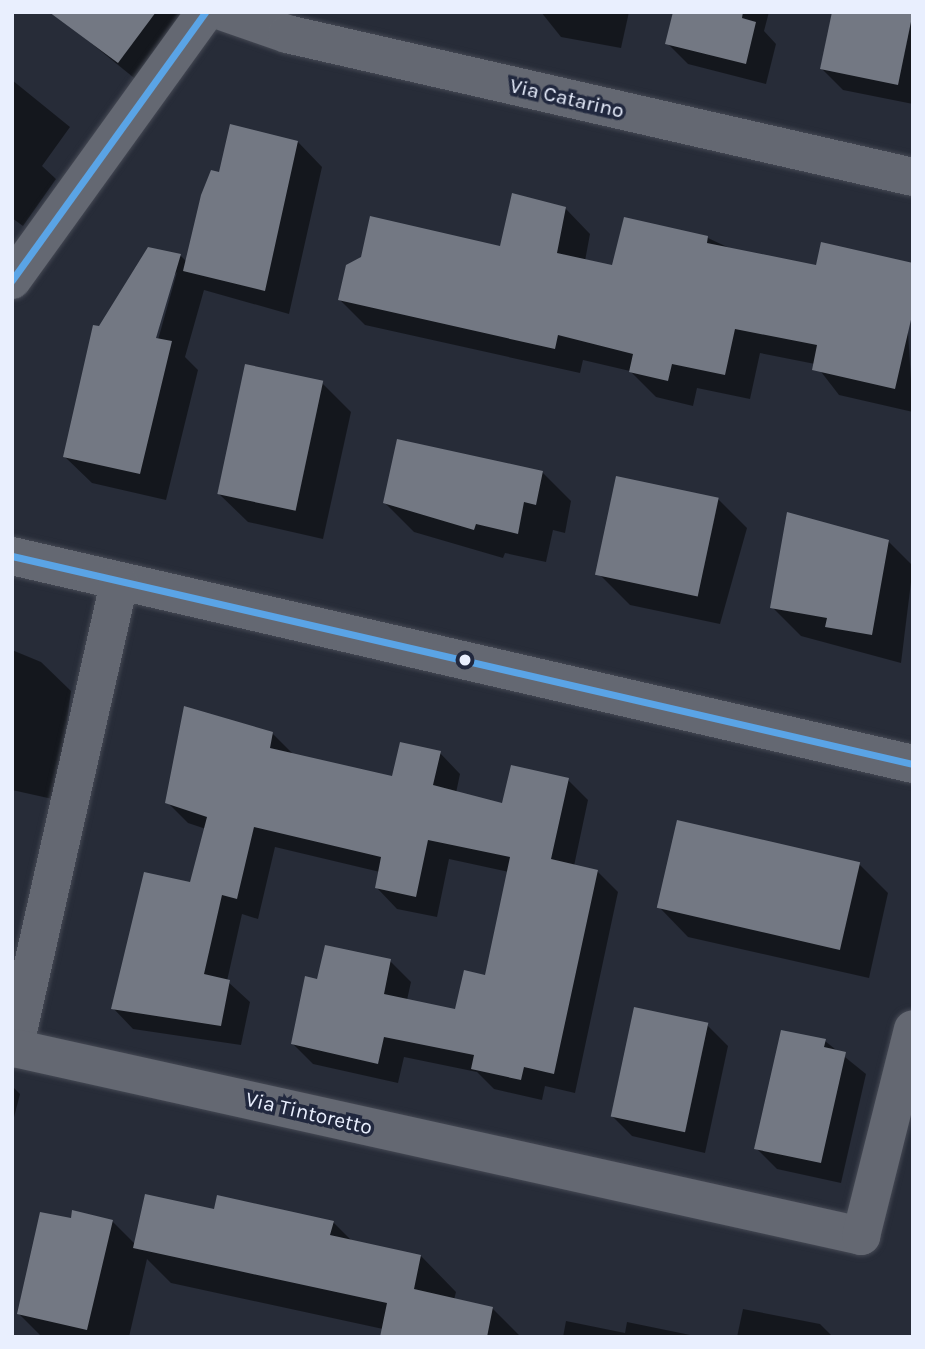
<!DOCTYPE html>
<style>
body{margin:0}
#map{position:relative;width:925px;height:1349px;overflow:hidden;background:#272c38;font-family:Karla,sans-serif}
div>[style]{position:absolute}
.shadow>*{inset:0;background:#0007}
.building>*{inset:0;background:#737883;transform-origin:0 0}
.roads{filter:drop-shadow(0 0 2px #454954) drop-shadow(0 0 2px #454954)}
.minor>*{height:38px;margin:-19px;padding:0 19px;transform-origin:19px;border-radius:19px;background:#646872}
.bus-1>*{height:7px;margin:-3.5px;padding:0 3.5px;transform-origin:3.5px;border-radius:3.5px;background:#5aa4e6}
.dots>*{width:19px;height:19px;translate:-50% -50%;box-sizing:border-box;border:4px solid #21283e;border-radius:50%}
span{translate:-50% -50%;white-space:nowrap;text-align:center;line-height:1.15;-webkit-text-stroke:7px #21283e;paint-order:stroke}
.street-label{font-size:21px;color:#e9effe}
.frame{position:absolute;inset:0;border:14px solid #e9effe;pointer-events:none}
</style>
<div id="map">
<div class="shadow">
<i style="clip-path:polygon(70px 12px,191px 12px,139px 82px,64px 21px)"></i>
<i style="clip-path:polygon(541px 12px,629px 12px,621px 48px,561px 37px)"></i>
<i style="clip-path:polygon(675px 12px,769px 12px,764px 31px,776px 44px,766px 84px,688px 64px,667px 43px)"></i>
<i style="clip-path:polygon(913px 12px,913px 104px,843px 90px,822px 69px)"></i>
<i style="clip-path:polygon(12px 80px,70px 127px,42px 166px,56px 179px,23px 226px,12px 218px)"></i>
<i style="clip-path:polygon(evenodd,298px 142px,322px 167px,289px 314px,204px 290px,185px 357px,198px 370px,166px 500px,92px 483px,65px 457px,100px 328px,180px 255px,187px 262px,221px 174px,298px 142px,177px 272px,156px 347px,152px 346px,172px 278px,177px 272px)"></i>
<i style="clip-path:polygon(565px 208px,590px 234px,585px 261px,614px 267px,708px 238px,908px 332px,913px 412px,839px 395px,815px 364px,760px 353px,750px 399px,697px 388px,693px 406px,656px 397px,630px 371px,583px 360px,580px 373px,365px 325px,340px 300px,501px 248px)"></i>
<i style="clip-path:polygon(322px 383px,351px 412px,323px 539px,248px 522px,218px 493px)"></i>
<i style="clip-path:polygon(542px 472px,571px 501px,565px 533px,553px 530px,546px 562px,505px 553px,503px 558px,414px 532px,385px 503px)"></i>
<i style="clip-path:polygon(718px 499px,747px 528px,720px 624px,630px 605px,601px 576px)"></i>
<i style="clip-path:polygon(788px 514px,888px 541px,913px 566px,901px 663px,801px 636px,772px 607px)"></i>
<i style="clip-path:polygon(12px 650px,41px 662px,71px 691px,57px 800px,12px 790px)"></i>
<i style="clip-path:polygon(273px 734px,293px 754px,393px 778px,440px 753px,460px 774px,456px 793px,504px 805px,568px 780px,588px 800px,574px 866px,597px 871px,618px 892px,575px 1093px,545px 1086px,542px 1100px,494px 1089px,477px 1072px,404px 1057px,398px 1083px,313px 1064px,292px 1043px,319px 981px,390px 961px,411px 982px,407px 1000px,457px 1011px,487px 977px,509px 872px,449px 859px,437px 917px,397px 909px,377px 888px,380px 872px,275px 847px,258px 919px,242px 914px,227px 981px,250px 1002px,241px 1045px,133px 1029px,113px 1008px,191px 884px,206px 829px,188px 823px,167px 802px)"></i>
<i style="clip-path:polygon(859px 864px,888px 893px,869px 978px,688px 937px,659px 907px)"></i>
<i style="clip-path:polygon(707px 1025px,728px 1046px,705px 1153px,632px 1136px,611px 1115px)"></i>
<i style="clip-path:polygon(825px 1041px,866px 1074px,841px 1183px,777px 1169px,756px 1148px)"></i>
<i style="clip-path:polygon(12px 1086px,20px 1094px,12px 1125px)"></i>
<i style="clip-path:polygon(215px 1211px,333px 1222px,352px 1241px,421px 1256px,456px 1292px,454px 1300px,492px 1308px,521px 1337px,382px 1337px,383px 1329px,171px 1283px,147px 1259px,129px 1337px,42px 1337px,19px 1314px,72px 1220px,112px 1221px,136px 1245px)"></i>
<i style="clip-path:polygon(743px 1309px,820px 1324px,833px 1337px,737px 1337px)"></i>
<i style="clip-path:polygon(566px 1321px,625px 1333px,627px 1322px,700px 1337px,563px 1337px)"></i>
</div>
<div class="building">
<i style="clip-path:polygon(49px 12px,156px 12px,118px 63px)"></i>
<i style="clip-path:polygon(673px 12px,743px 12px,742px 18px,756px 22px,746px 64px,665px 44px)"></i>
<i style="clip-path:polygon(832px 12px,913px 12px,898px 85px,820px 69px)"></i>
<i style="clip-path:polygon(230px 124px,298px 141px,265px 291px,183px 271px,201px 195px,211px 170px,219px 172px)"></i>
<i style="clip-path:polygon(512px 193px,566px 207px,557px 253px,612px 265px,624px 217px,708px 236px,707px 243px,816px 265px,821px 242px,913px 263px,913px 311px,895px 389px,812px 370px,817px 345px,735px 329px,725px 375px,672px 364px,668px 381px,629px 372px,633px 354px,558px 335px,555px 349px,338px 300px,346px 265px,361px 257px,370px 216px,500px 246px)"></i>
<i style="clip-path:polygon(148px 247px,181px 254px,156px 338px,172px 341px,140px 474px,63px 457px,93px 325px,99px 326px)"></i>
<i style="left:245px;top:364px;width:80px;height:133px;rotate:12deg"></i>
<i style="clip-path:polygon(397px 439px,543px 471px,536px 505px,524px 502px,518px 534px,476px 524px,474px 530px,383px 503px)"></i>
<i style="left:616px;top:476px;width:105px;height:101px;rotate:12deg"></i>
<i style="clip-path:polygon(787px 512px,889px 540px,872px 635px,825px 627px,827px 618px,770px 608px)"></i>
<i style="clip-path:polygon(184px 706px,273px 732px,270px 748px,392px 776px,400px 742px,441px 751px,433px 785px,502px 803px,511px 765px,569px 778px,551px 859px,598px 870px,554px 1074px,524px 1067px,521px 1080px,471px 1069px,474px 1055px,384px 1037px,378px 1064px,291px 1044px,305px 976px,317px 979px,325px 945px,391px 959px,384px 994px,455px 1009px,464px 970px,485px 975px,510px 857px,428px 840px,416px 897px,375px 888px,381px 857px,254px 827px,237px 899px,222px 895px,204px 974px,230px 980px,221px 1026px,111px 1009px,144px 872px,190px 882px,207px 817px,165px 803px)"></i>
<i style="left:677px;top:820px;width:188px;height:90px;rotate:13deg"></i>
<i style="left:634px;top:1007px;width:76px;height:112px;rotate:12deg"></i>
<i style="clip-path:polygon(781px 1030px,826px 1039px,824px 1047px,846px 1052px,821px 1163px,754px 1149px)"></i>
<i style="clip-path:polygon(145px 1194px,214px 1209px,217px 1195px,334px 1221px,330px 1235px,421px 1255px,414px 1289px,493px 1307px,487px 1337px,380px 1337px,387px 1303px,133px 1248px)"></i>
<i style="clip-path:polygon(72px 1210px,113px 1220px,87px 1330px,17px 1314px,40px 1212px,71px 1218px)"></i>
</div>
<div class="roads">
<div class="minor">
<i style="left:224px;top:12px;width:67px;rotate:19.2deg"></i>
<i style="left:287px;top:34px;width:642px;rotate:12.87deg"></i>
<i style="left:12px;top:280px;width:330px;rotate:-54.2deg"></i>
<i style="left:12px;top:556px;width:925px;rotate:13deg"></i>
<i style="left:119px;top:583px;width:477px;rotate:102.7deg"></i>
<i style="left:14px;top:1048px;width:868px;rotate:12.51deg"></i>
<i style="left:861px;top:1236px;width:213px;rotate:-75.9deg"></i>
</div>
</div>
<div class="bus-1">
<i style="left:12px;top:280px;width:330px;rotate:-54.2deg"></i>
<i style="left:12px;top:556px;width:925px;rotate:13deg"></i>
</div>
<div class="dots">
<i style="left:465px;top:660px;background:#e9effe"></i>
</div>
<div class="street-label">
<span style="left:567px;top:98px;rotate:13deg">Via Catarino</span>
<span style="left:309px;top:1113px;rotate:13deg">Via Tintoretto</span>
</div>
<div class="frame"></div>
</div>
